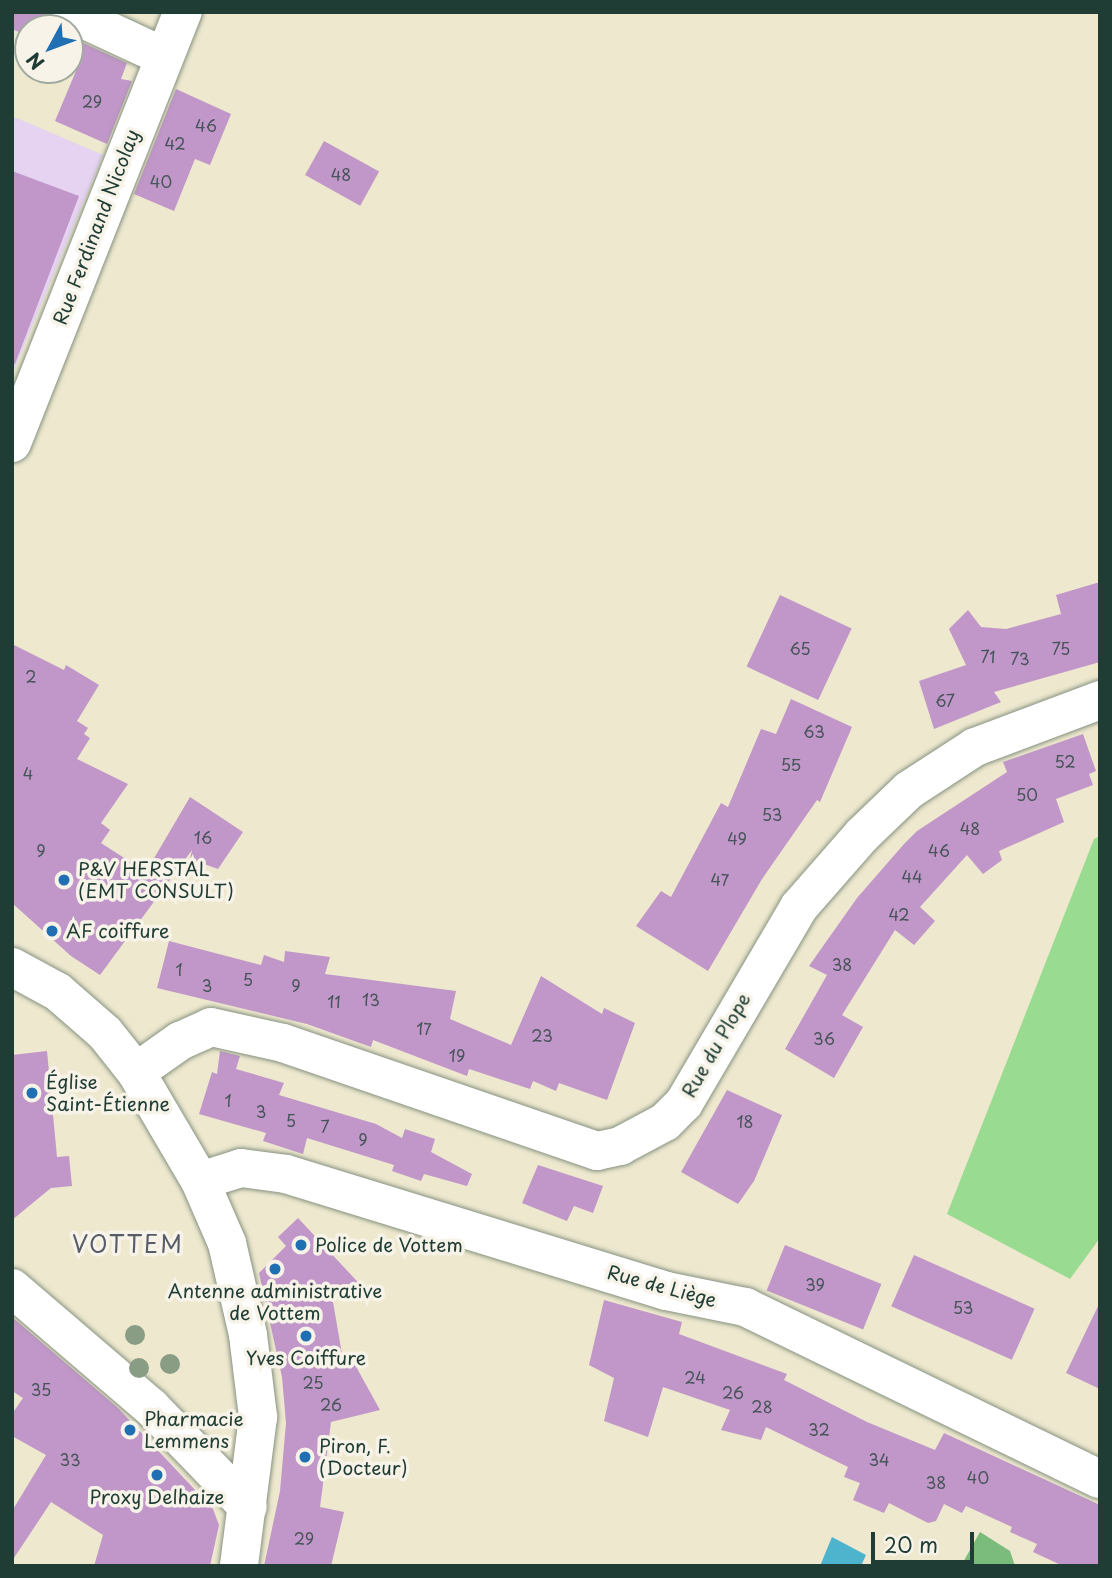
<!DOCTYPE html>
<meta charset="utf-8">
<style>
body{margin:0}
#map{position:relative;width:1112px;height:1578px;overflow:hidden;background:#ede8ce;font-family:"Playpen Sans",sans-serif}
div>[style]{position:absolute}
.built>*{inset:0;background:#e5d3f1}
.green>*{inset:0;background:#9adb92}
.forest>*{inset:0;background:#7bbb7c}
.water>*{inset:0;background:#4eb3cc}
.building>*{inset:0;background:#c097c8;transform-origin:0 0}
.roads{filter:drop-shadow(0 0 2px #869281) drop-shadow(0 0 2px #869281)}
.minor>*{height:38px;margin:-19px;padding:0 19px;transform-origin:19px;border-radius:19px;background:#fff}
.trees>*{width:20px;height:20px;margin:-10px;border-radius:50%;background:#899c84}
.dots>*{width:19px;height:19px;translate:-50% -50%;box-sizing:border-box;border:4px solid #f7f3e8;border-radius:50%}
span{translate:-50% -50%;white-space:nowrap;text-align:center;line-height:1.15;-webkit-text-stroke:7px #f7f3e8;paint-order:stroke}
.number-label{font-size:16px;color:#475459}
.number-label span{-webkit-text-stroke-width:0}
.street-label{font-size:19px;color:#1f3d34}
.poi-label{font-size:19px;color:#1f3d34}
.left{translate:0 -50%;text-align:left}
.quarter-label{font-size:23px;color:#575c68;letter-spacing:2px}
.frame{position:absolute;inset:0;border:14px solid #1f3d34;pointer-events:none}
.north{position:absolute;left:14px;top:14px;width:70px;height:70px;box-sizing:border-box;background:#f7f3e8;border:2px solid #a1aaa0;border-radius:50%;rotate:229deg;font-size:19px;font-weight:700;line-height:28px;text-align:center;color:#1f3d34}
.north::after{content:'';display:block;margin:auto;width:24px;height:32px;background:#1f6fb2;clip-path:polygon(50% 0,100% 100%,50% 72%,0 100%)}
.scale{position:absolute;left:871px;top:1532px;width:103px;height:32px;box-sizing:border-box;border:4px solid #1f3d34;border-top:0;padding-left:9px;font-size:21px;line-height:24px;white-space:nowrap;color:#1f3d34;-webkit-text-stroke:5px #f7f3e8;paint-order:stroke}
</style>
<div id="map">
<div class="built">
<i style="clip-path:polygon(12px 116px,103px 155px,12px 375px)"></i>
</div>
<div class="green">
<i style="clip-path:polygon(1100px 836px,1100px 1238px,1070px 1279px,947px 1214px,1094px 839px)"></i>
</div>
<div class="forest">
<i style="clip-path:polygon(980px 1532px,1010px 1551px,1015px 1566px,961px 1566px)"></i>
</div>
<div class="water">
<i style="clip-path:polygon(832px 1537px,866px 1555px,861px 1566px,820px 1566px)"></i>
</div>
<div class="building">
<i style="clip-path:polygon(12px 12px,46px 12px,54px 28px,28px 28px,28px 36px,12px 29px)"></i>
<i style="clip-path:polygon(70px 37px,127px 63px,121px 79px,132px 81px,107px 144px,55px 121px,81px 59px,70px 55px)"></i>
<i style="clip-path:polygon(176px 89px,231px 114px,210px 165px,195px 159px,174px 211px,134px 194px)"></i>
<i style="left:324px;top:141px;width:63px;height:39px;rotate:29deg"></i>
<i style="clip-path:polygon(12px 171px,79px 196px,15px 364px,12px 364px)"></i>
<i style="clip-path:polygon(1100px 582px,1100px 662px,994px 692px,1001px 702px,934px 729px,919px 681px,966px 665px,949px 629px,968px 610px,981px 627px,1006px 629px,1061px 614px,1056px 595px)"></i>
<i style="left:780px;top:595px;width:79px;height:79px;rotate:25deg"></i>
<i style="clip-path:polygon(12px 644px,64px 670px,66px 665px,99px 685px,77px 721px,88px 728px,84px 734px,90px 738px,77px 759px,128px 784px,101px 823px,110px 830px,101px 843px,146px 872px,190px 797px,243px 832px,218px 869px,190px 859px,192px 850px,100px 975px,71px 956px,12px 903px)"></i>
<i style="clip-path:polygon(791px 699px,852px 727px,820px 802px,817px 800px,762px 879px,708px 971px,636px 926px,661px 891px,671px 897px,721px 803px,728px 807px,761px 729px,776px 734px)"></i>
<i style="clip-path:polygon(1083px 734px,1096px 771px,1089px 774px,1093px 785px,1056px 799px,1064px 822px,999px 851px,1002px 860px,983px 874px,967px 855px,920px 907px,935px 921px,914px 945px,895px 930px,842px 1015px,863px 1027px,834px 1078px,785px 1049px,827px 975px,809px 966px,857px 898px,904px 844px,917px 831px,1007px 772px,1003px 762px)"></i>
<i style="clip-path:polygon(169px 941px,261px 965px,264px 955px,284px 962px,285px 951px,330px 957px,325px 974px,456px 991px,450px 1019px,511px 1045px,541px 976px,602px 1014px,604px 1008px,635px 1023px,607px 1100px,559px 1083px,556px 1091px,533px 1081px,530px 1089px,469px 1069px,467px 1076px,373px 1040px,371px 1047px,307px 1024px,157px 988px)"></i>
<i style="clip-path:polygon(47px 1051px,57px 1157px,69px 1156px,72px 1186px,51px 1188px,12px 1220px,12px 1055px)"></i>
<i style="clip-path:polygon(220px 1051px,240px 1056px,236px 1069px,284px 1083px,279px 1095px,376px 1124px,402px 1138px,405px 1129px,435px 1139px,431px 1152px,472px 1174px,467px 1186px,424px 1174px,421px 1181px,392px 1171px,394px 1165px,307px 1138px,303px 1154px,263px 1141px,266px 1133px,199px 1114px,212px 1072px,217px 1074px)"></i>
<i style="clip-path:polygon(727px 1090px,782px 1115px,754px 1181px,738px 1204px,681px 1172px)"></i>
<i style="clip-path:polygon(538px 1165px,603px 1186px,593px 1213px,574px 1206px,567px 1221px,522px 1203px)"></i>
<i style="clip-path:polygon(298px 1218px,369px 1294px,332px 1296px,344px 1366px,354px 1363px,380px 1410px,331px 1422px,320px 1507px,344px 1512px,331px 1566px,264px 1566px,280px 1491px,286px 1423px,282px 1377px,259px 1273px,286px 1246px,278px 1237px)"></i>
<i style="left:785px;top:1245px;width:104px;height:49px;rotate:22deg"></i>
<i style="left:914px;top:1255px;width:132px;height:56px;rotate:24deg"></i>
<i style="clip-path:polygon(604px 1300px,682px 1322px,679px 1334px,787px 1374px,784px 1380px,867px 1422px,935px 1450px,944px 1433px,1100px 1505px,1100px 1566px,1063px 1566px,1033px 1552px,1037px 1544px,1010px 1532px,1012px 1527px,966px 1506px,962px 1513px,944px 1504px,936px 1521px,928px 1523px,889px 1503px,884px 1513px,853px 1500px,860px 1483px,844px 1477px,848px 1467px,766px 1427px,761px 1440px,721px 1430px,730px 1410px,663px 1387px,648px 1437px,604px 1421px,614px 1378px,589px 1365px)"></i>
<i style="clip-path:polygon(1100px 1302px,1100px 1389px,1066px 1373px)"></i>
<i style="clip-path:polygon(12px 1317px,118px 1408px,213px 1509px,219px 1525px,210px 1566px,94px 1566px,103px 1535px,51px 1502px,12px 1561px,12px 1511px,46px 1455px,12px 1436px,12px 1414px,23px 1398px,12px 1391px)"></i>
</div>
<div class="roads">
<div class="minor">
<i style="left:68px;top:12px;width:105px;rotate:24.9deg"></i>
<i style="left:12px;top:443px;width:464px;rotate:-68.4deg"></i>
<i style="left:12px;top:967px;width:52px;rotate:28.5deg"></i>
<i style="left:58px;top:992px;width:62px;rotate:41.1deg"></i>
<i style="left:105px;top:1033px;width:50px;rotate:51.5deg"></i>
<i style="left:136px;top:1072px;width:126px;rotate:59.6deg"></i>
<i style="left:200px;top:1181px;width:68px;rotate:66.5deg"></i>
<i style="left:227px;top:1243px;width:94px;rotate:77.1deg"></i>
<i style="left:248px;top:1335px;width:83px;rotate:83deg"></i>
<i style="left:258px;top:1417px;width:150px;rotate:97.3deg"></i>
<i style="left:136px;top:1072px;width:54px;rotate:-35.2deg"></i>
<i style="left:180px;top:1041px;width:34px;rotate:-24deg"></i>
<i style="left:211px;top:1027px;width:74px;rotate:12.5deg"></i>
<i style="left:283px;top:1043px;width:332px;rotate:19deg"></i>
<i style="left:597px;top:1151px;width:24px;rotate:-12deg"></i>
<i style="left:620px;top:1146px;width:51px;rotate:-28.1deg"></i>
<i style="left:665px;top:1122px;width:27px;rotate:-45deg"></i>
<i style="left:684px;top:1103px;width:227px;rotate:-59.6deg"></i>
<i style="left:799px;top:907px;width:96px;rotate:-48.8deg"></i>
<i style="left:862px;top:835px;width:65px;rotate:-43.8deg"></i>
<i style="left:909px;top:790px;width:79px;rotate:-33.1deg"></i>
<i style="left:975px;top:747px;width:134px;rotate:-20.6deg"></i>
<i style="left:200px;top:1181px;width:43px;rotate:-17.6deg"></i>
<i style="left:241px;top:1168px;width:45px;rotate:7.6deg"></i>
<i style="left:286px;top:1174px;width:398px;rotate:17.1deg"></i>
<i style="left:666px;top:1291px;width:81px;rotate:11.4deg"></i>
<i style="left:745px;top:1307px;width:394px;rotate:25.9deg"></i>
<i style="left:12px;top:1288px;width:183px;rotate:40.6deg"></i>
<i style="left:151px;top:1407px;width:139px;rotate:45.9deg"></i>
</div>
</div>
<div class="trees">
<i style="left:135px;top:1335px"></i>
<i style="left:170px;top:1364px"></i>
<i style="left:139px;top:1368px"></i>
</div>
<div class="dots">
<i style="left:64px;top:880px;background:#1f6fb2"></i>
<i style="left:52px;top:931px;background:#1f6fb2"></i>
<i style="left:32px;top:1093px;background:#1f6fb2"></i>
<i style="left:301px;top:1245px;background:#1f6fb2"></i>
<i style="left:275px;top:1269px;background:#1f6fb2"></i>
<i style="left:306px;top:1336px;background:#1f6fb2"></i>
<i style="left:130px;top:1430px;background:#1f6fb2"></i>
<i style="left:305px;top:1457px;background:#1f6fb2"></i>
<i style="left:157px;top:1475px;background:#1f6fb2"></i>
</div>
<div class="number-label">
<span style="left:92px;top:101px">29</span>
<span style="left:206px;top:125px">46</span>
<span style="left:175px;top:143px">42</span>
<span style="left:341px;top:174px">48</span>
<span style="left:161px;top:181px">40</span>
<span style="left:800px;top:648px">65</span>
<span style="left:1061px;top:648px">75</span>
<span style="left:988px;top:656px">71</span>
<span style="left:1020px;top:658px">73</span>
<span style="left:31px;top:676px">2</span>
<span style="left:945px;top:700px">67</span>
<span style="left:814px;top:731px">63</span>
<span style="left:1065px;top:761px">52</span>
<span style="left:791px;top:764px">55</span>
<span style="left:28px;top:773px">4</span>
<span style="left:1027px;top:794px">50</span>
<span style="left:772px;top:814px">53</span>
<span style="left:970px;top:828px">48</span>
<span style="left:203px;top:837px">16</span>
<span style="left:737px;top:838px">49</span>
<span style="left:41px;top:850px">9</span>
<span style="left:939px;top:850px">46</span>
<span style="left:912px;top:876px">44</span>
<span style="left:720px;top:879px">47</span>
<span style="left:899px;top:914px">42</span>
<span style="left:842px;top:964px">38</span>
<span style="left:179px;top:969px">1</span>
<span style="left:248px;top:979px">5</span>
<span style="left:207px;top:985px">3</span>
<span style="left:296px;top:985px">9</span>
<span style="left:371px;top:999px">13</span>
<span style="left:334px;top:1001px">11</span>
<span style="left:424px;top:1028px">17</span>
<span style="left:542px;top:1035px">23</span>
<span style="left:824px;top:1038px">36</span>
<span style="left:457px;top:1055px">19</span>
<span style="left:228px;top:1100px">1</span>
<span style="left:261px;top:1111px">3</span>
<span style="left:291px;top:1120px">5</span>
<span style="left:745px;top:1121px">18</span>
<span style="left:325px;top:1126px">7</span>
<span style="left:363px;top:1139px">9</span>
<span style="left:815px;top:1284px">39</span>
<span style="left:963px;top:1307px">53</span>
<span style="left:695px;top:1377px">24</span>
<span style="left:313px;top:1382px">25</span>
<span style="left:41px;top:1389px">35</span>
<span style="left:733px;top:1392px">26</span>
<span style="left:331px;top:1404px">26</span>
<span style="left:762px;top:1406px">28</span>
<span style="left:819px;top:1429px">32</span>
<span style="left:70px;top:1459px">33</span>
<span style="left:879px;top:1459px">34</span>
<span style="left:978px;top:1477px">40</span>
<span style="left:936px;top:1482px">38</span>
<span style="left:304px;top:1538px">29</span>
</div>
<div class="street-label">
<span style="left:96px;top:227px;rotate:-69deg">Rue Ferdinand Nicolay</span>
<span style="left:716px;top:1045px;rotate:-60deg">Rue du Plope</span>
<span style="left:662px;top:1286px;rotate:15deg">Rue de Liège</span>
</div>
<div class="poi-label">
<span class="left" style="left:78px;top:880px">P&amp;V HERSTAL<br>(EMT CONSULT)</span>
<span class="left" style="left:66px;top:931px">AF coiffure</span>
<span class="left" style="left:46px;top:1093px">Église<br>Saint-Étienne</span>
<span class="left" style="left:315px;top:1245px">Police de Vottem</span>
<span style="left:275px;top:1302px">Antenne administrative<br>de Vottem</span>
<span style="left:306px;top:1358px">Yves Coiffure</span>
<span class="left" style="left:144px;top:1430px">Pharmacie<br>Lemmens</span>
<span class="left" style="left:319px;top:1457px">Piron, F.<br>(Docteur)</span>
<span style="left:157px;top:1497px">Proxy Delhaize</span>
</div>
<div class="quarter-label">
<span style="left:128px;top:1244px">VOTTEM</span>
</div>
<div class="frame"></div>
<div class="north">N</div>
<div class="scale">20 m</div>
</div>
